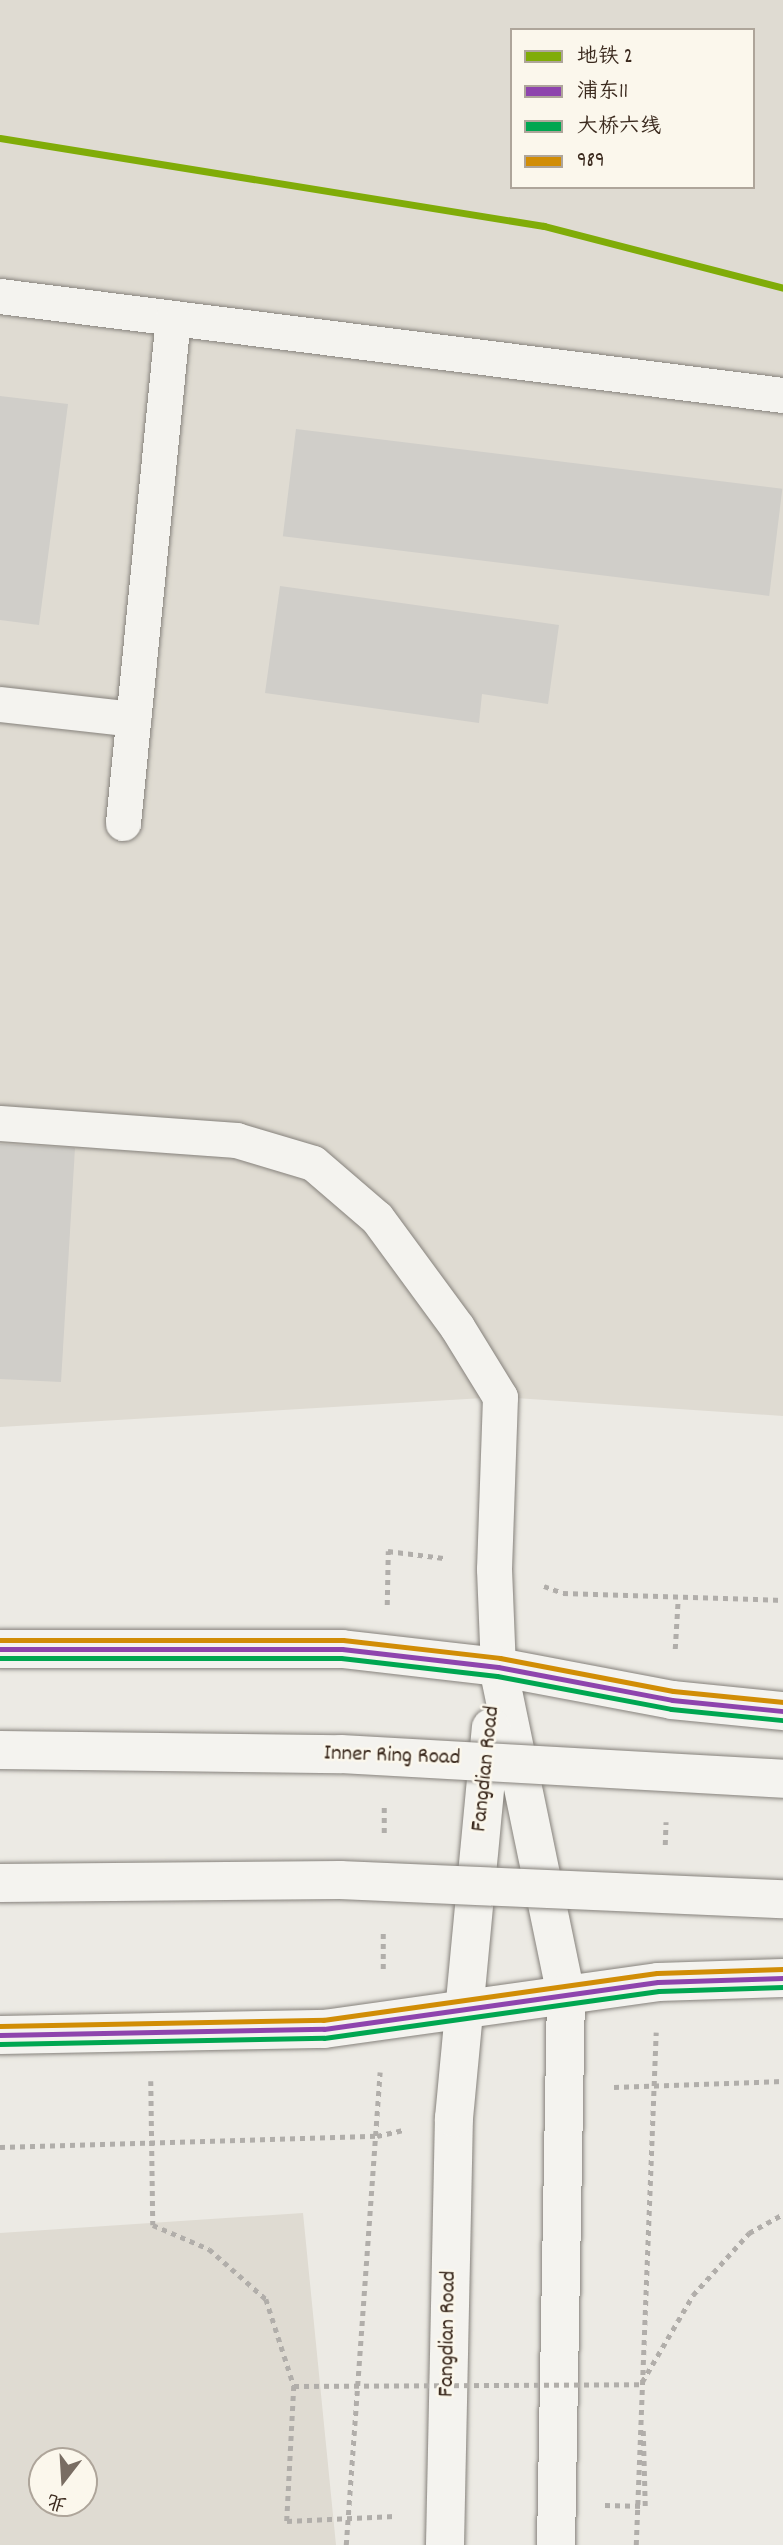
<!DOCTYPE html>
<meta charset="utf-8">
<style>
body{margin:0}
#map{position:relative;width:783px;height:2545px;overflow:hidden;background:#eceae4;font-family:Dekko,"LXGW WenKai TC",sans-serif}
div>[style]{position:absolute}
.built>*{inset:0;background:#dfdbd2}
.building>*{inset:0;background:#d0cec9;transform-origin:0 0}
.path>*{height:4.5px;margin-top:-2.25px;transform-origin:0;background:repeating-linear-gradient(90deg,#b1aeaa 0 5px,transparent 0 10px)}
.roads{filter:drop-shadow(0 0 2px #86827c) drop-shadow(0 0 2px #86827c)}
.lane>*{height:35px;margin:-17.5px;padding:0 17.5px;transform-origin:17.5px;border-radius:17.5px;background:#f4f3ef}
.secondary>*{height:38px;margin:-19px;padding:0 19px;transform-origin:19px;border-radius:19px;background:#f4f3ef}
.primary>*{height:38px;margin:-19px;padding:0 19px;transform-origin:19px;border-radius:19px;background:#f4f3ef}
.path-bridge>*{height:4.5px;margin-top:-2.25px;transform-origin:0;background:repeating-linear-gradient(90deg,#b1aeaa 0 5px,transparent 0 10px)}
.bridges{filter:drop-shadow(0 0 2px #86827c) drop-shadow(0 0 2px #86827c)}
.highway-bridge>*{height:38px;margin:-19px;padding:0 19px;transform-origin:19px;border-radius:19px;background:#f4f3ef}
.bus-1>*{height:5px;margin:-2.5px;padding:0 2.5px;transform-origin:2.5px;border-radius:2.5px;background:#8e44ad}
.bus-2>*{height:5px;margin:-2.5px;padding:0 2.5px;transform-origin:2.5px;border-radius:2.5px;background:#00a651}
.bus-3>*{height:5px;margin:-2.5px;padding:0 2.5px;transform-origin:2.5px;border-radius:2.5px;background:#d18d06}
.metro-1>*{height:7px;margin:-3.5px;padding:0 3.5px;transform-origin:3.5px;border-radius:3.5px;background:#80ac08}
span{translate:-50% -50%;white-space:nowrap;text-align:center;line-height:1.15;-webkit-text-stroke:5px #fbf7ec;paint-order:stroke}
.street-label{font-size:23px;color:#3b2a1e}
.legend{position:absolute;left:510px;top:28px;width:245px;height:161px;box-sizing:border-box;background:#fbf7ec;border:2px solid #aea59a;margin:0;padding:9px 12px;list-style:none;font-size:21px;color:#3b2a1e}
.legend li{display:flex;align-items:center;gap:14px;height:35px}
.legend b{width:35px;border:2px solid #aea59a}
.north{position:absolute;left:28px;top:2447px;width:70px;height:70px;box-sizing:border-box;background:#fbf7ec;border:2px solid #aea59a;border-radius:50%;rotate:197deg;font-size:19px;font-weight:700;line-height:28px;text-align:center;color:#3b2a1e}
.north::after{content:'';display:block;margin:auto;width:24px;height:32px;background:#796d63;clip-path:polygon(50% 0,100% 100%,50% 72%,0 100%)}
</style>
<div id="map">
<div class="built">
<i style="clip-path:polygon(evenodd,0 0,783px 0,783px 1416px,500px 1397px,0 1427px,0 0,512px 30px,753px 30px,753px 187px,512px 187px,512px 30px)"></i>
<i style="clip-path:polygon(evenodd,303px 2213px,336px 2545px,0 2545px,0 2233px,303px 2213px,84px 2461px,84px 2503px,42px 2503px,42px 2461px,84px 2461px)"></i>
</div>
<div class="building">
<i style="clip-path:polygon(0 396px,68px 404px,39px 625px,0 620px)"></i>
<i style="left:296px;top:429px;width:490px;height:108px;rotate:7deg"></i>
<i style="clip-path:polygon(280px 586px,559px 625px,548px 704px,482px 694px,479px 723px,265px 693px)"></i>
<i style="clip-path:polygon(0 1144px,75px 1148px,61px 1382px,0 1379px)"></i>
</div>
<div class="path">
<i style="left:544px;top:1586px;width:20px;rotate:20deg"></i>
<i style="left:563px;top:1593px;width:220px;rotate:1.8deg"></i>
<i style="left:387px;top:1605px;width:54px;rotate:-88.9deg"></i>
<i style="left:388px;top:1551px;width:56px;rotate:7.1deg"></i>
<i style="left:675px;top:1649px;width:50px;rotate:-86.6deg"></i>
<i style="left:384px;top:1833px;width:27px;rotate:-90deg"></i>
<i style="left:665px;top:1845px;width:23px;rotate:-88deg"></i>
<i style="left:383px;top:1969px;width:37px;rotate:-90deg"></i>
<i style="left:151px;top:2081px;width:144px;rotate:89.2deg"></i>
<i style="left:153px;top:2225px;width:61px;rotate:23.2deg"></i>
<i style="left:209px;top:2249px;width:76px;rotate:41.3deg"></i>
<i style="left:266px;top:2299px;width:91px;rotate:72.2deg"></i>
<i style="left:294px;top:2386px;width:135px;rotate:93deg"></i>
<i style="left:287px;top:2521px;width:108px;rotate:-2.7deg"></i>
<i style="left:614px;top:2087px;width:169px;rotate:-2deg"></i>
<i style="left:0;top:2147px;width:377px;rotate:-1.7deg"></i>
<i style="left:377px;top:2136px;width:28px;rotate:-13deg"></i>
<i style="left:642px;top:2382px;width:101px;rotate:-59.6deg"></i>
<i style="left:693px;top:2295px;width:84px;rotate:-47.9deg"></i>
<i style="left:749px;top:2233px;width:39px;rotate:-29deg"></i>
<i style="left:605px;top:2505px;width:40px;rotate:1.4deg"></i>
<i style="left:645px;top:2506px;width:77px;rotate:-91.5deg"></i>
<i style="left:346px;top:2545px;width:474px;rotate:-85.9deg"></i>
<i style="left:636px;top:2545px;width:513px;rotate:-87.77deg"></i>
</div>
<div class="roads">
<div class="lane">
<i style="left:0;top:296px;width:789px;rotate:7.21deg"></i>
<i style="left:0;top:704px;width:134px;rotate:6.4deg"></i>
<i style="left:123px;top:823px;width:507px;rotate:-84.35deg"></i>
<i style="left:0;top:1123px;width:237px;rotate:4.1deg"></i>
<i style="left:236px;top:1140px;width:80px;rotate:16.6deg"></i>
<i style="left:313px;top:1163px;width:84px;rotate:40.7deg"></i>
<i style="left:377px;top:1218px;width:135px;rotate:53.7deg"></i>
<i style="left:457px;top:1327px;width:82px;rotate:58.4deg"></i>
<i style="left:500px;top:1397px;width:172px;rotate:92deg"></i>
<i style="left:494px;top:1569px;width:98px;rotate:87.7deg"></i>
</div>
<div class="secondary">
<i style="left:498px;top:1667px;width:334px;rotate:78.3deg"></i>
<i style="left:566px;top:1994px;width:551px;rotate:91.04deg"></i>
<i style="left:445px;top:2545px;width:427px;rotate:-88.8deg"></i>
<i style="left:454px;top:2118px;width:392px;rotate:-84.6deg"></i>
</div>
<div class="primary">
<i style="left:0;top:1649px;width:342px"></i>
<i style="left:342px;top:1649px;width:157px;rotate:6.6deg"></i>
<i style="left:498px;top:1667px;width:177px;rotate:10.7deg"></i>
<i style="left:672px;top:1700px;width:112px;rotate:5.7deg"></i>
<i style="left:0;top:2035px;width:324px;rotate:-1.1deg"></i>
<i style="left:324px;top:2029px;width:337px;rotate:-8deg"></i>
<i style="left:658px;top:1982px;width:125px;rotate:-1.8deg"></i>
</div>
</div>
<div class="path-bridge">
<i style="left:294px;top:2386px;width:348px;rotate:-0.3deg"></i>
</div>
<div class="bridges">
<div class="highway-bridge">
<i style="left:0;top:1750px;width:341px;rotate:0.7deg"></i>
<i style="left:341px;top:1754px;width:443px;rotate:3.2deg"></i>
<i style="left:0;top:1883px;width:340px;rotate:-0.5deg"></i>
<i style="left:340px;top:1880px;width:443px;rotate:2.5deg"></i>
</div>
</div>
<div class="bus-1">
<i style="left:0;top:1649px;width:342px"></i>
<i style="left:342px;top:1649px;width:157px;rotate:6.6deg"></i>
<i style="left:498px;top:1667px;width:177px;rotate:10.7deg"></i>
<i style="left:672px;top:1700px;width:112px;rotate:5.7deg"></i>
<i style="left:0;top:2035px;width:324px;rotate:-1.1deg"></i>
<i style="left:324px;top:2029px;width:337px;rotate:-8deg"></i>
<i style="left:658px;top:1982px;width:125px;rotate:-1.8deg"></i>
</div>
<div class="bus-2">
<i style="left:0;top:1658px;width:341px"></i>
<i style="left:341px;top:1658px;width:157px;rotate:6.6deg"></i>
<i style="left:497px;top:1676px;width:177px;rotate:10.7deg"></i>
<i style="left:671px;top:1709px;width:112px;rotate:5.7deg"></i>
<i style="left:0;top:2044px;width:324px;rotate:-1.1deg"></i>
<i style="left:324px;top:2038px;width:338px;rotate:-8deg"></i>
<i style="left:659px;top:1991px;width:124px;rotate:-1.8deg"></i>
</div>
<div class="bus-3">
<i style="left:0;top:1640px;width:343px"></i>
<i style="left:343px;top:1640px;width:158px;rotate:6.5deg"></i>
<i style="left:500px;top:1658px;width:176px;rotate:10.8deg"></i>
<i style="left:673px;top:1691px;width:111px;rotate:5.7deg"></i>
<i style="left:0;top:2026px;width:323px;rotate:-1.1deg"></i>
<i style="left:323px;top:2020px;width:337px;rotate:-8deg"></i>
<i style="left:657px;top:1973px;width:126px;rotate:-1.8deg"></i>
</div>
<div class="metro-1">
<i style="left:0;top:138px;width:551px;rotate:9.19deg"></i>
<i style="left:544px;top:226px;width:247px;rotate:14.5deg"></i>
</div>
<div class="street-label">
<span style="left:392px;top:1757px;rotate:2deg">Inner Ring Road</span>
<span style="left:487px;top:1769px;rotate:-84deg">Fangdian Road</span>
<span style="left:449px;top:2334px;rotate:-89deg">Fangdian Road</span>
</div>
<ul class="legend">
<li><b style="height:9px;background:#80ac08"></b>地铁 2</li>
<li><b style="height:9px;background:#8e44ad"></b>浦东11</li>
<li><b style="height:9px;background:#00a651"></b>大桥六线</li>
<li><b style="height:9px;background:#d18d06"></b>989</li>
</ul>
<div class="north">北</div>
</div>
